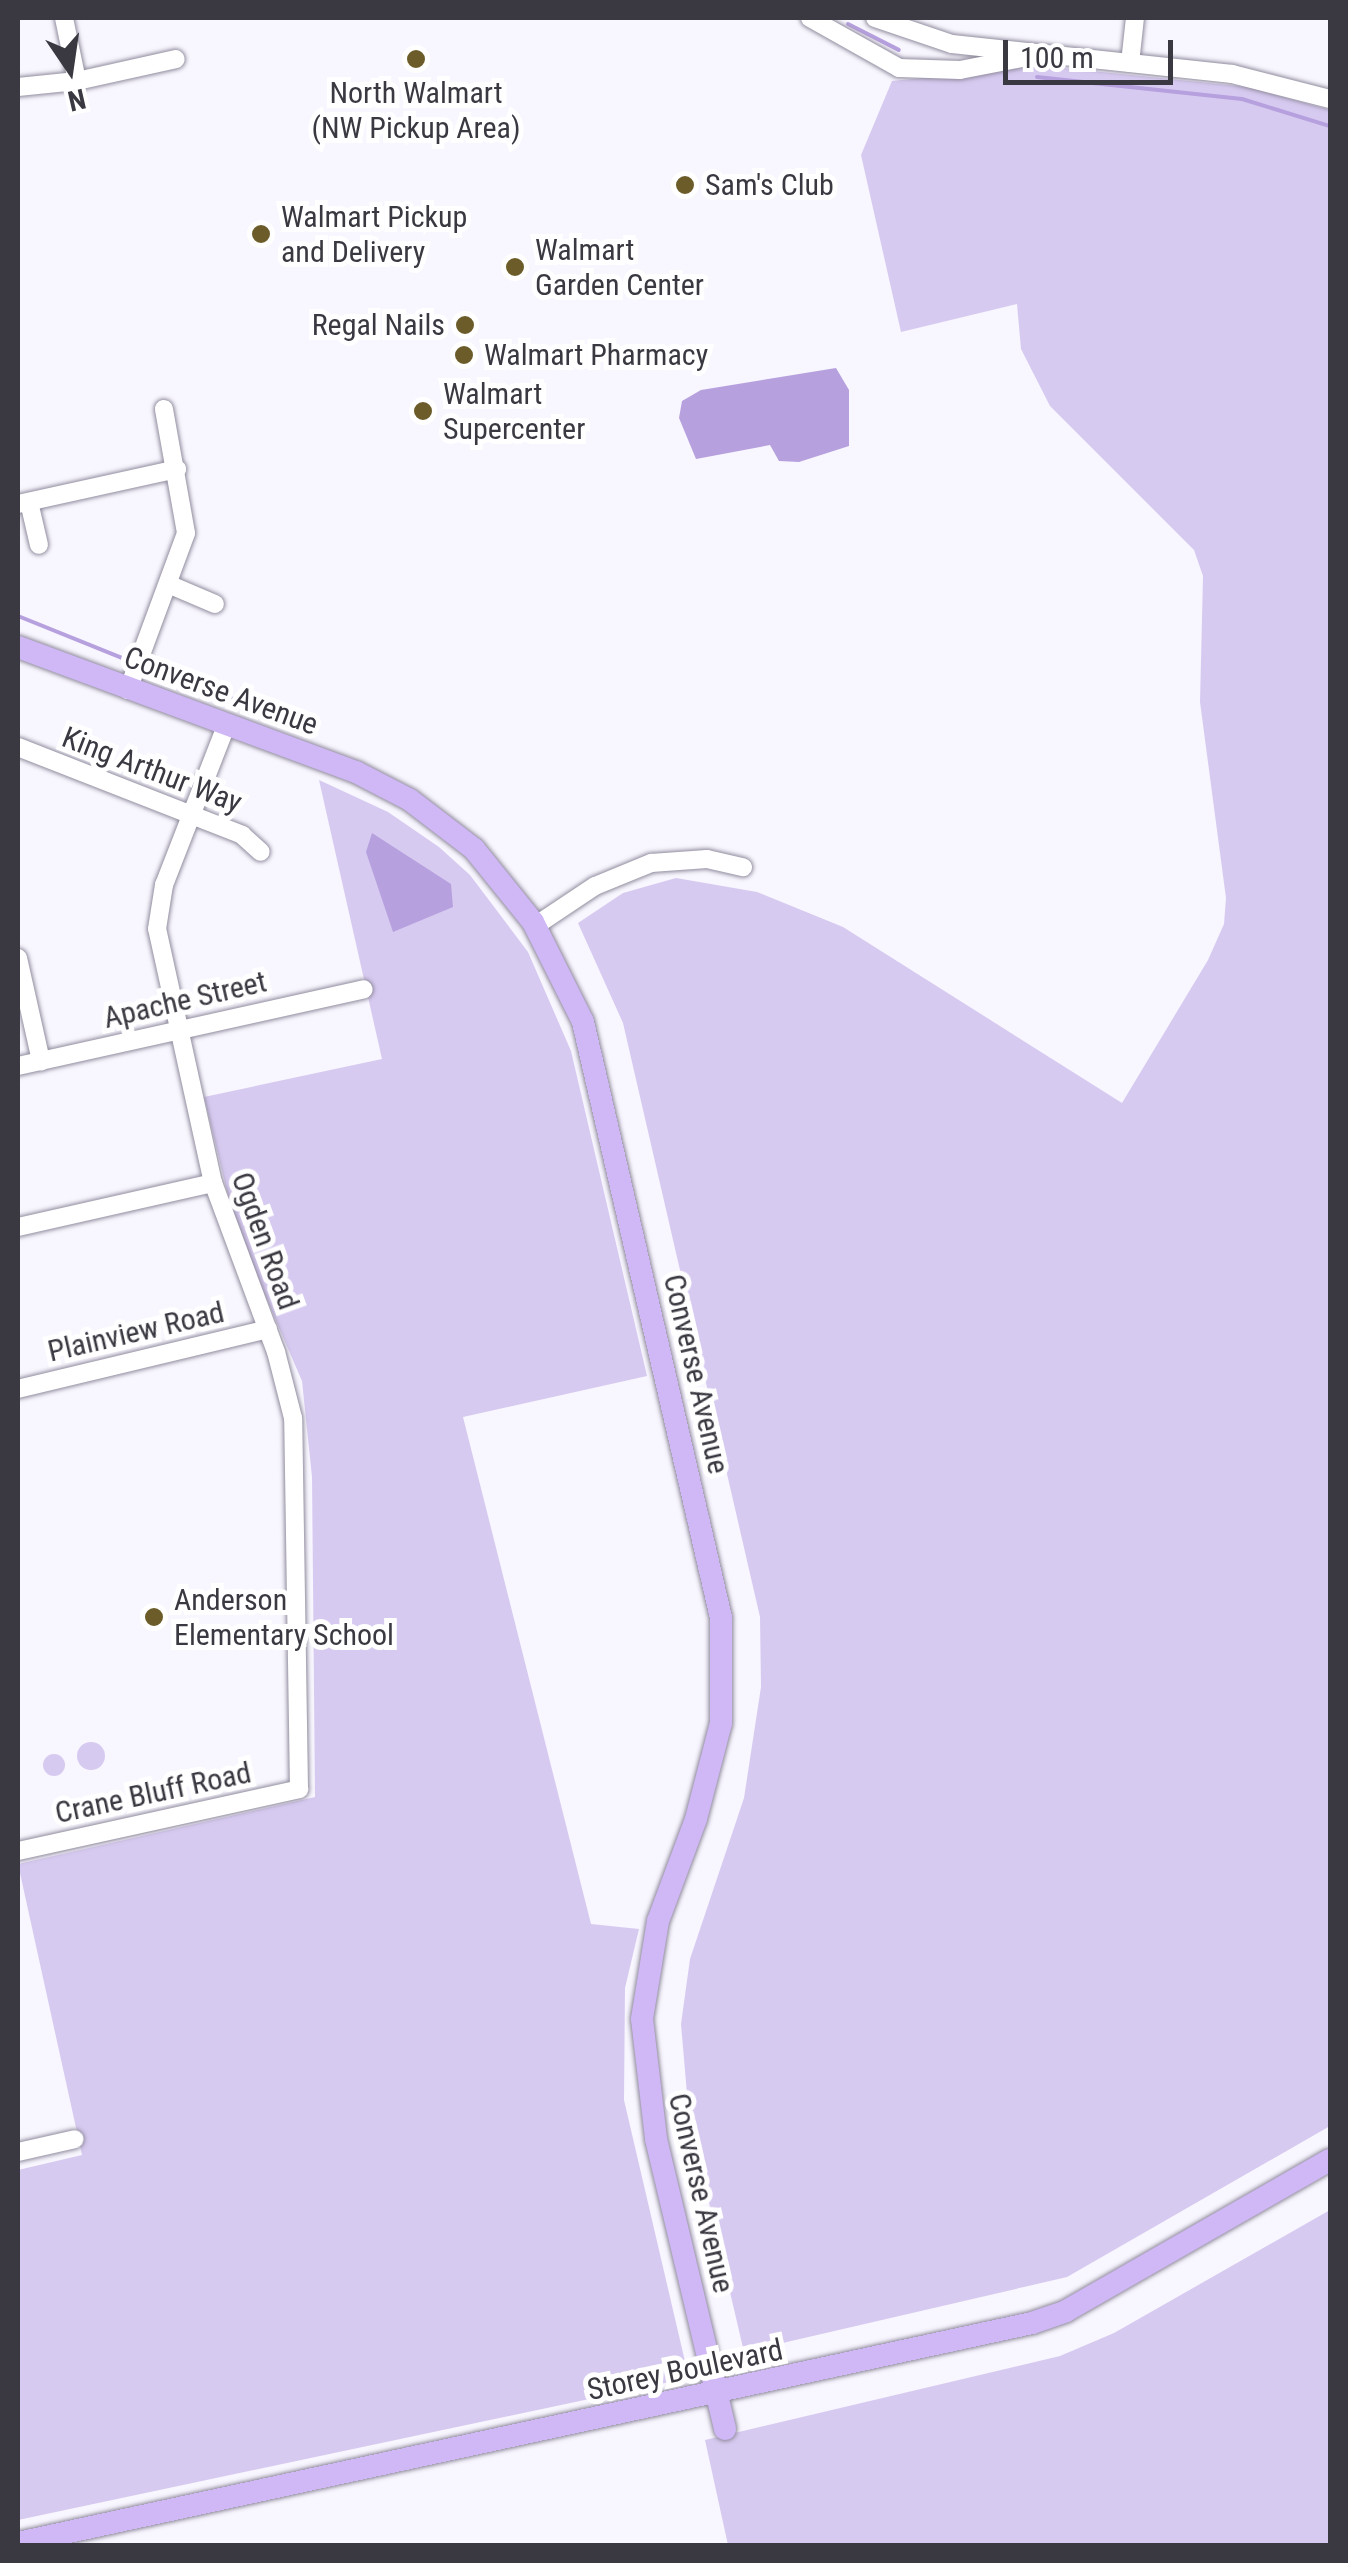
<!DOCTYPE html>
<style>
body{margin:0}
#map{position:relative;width:1348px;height:2563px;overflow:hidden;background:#f8f6fe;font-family:"Roboto Condensed",sans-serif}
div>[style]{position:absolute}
.green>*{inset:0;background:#d7caf1}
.round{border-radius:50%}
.water>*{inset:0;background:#b6a0de}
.stream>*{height:4px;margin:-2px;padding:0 2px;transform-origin:2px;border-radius:2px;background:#b6a0de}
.roads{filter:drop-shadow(0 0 2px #918c9e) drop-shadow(0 0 2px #918c9e)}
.minor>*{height:18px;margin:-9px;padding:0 9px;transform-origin:9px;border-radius:9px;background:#fff}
.major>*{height:22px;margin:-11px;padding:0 11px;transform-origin:11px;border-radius:11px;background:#cfb8f5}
.dots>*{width:28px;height:28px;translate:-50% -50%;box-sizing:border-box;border:5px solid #fff;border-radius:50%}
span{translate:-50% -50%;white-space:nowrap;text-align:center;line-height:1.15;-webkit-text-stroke:10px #fff;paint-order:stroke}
.poi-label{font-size:30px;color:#3a3840}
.left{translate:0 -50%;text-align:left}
.right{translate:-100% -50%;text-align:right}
.street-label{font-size:30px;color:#3a3840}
.frame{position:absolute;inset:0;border:20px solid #3a3840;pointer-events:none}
.north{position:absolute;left:20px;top:20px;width:100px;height:100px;-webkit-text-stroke:8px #fff;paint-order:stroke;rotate:167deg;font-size:28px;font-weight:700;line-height:40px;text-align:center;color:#3a3840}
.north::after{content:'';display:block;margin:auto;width:35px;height:45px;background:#3a3840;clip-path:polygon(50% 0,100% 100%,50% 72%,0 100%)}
.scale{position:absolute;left:1003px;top:40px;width:170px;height:45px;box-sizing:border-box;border:5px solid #3a3840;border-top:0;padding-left:12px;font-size:30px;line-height:35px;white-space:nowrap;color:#3a3840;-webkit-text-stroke:8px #fff;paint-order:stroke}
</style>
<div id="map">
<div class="green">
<i style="clip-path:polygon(1043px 66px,1248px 87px,1330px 110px,1330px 2126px,1067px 2277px,744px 2352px,689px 2117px,681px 2024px,690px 1959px,744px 1798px,761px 1687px,760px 1617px,623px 1023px,578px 923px,623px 893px,676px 878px,757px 892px,843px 927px,1122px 1103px,1208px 960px,1224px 924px,1226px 898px,1200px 702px,1203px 576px,1194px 550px,1050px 406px,1021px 349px,1017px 304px,901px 332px,861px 155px,892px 81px)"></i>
<i style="clip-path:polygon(319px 780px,388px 812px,439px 847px,470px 875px,528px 952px,571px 1051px,647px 1376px,463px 1417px,591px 1924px,639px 1929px,625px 1988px,624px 2100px,687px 2370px,679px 2380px,18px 2520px,18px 2170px,82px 2155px,18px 1864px,315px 1797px,312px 1477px,302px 1381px,236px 1228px,204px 1097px,382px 1059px)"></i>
<i class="round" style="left:77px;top:1742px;width:28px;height:28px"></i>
<i class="round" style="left:43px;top:1754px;width:22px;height:22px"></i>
<i style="clip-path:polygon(1330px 2210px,1330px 2545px,728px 2545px,705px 2440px,1060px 2356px,1114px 2333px)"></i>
</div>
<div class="water">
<i style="clip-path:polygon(836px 368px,849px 390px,849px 446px,799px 462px,779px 461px,770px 445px,696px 459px,679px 418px,682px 401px,701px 390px)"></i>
<i style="clip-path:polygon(372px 833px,451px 884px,453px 907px,393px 932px,366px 852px)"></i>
</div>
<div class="stream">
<i style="left:848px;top:24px;width:57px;rotate:27deg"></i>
<i style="left:1037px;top:77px;width:206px;rotate:6.1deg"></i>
<i style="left:1242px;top:99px;width:92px;rotate:17.1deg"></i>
<i style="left:18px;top:616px;width:118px;rotate:22deg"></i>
<i style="left:145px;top:672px;width:112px;rotate:17.1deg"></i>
</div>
<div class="roads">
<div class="minor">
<i style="left:64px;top:18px;width:64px;rotate:78.3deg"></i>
<i style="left:810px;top:18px;width:102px;rotate:29.3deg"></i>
<i style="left:899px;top:68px;width:61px;rotate:1.9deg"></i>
<i style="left:960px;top:70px;width:62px;rotate:-11.1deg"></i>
<i style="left:875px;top:18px;width:81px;rotate:18.7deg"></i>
<i style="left:952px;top:44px;width:282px;rotate:6.1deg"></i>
<i style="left:1232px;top:74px;width:101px;rotate:14.3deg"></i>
<i style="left:1130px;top:63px;width:45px;rotate:-83.7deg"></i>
<i style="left:18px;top:87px;width:59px;rotate:-5.8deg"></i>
<i style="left:77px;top:81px;width:101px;rotate:-12.5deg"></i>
<i style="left:29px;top:502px;width:44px;rotate:76.9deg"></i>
<i style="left:18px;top:504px;width:163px;rotate:-12.4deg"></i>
<i style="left:168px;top:584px;width:51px;rotate:23.1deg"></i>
<i style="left:128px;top:690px;width:167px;rotate:-69.7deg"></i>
<i style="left:186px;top:533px;width:126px;rotate:-100.1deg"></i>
<i style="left:18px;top:747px;width:241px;rotate:21.4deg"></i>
<i style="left:242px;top:835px;width:25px;rotate:42deg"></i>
<i style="left:535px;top:926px;width:72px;rotate:-33.7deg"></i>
<i style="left:595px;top:886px;width:61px;rotate:-22.3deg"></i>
<i style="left:651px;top:863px;width:56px;rotate:-4.1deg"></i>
<i style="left:707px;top:859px;width:37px;rotate:13deg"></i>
<i style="left:18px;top:958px;width:106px;rotate:77.4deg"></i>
<i style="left:18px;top:1066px;width:354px;rotate:-12.5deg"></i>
<i style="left:18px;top:1227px;width:200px;rotate:-12.7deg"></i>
<i style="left:18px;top:1389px;width:257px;rotate:-13.5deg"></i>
<i style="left:18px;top:1851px;width:288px;rotate:-12.4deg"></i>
<i style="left:299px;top:1789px;width:371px;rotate:-90.9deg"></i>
<i style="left:293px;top:1418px;width:68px;rotate:-104.4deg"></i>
<i style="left:276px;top:1352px;width:180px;rotate:-110.4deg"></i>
<i style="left:213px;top:1183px;width:260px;rotate:-102.4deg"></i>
<i style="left:157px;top:929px;width:45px;rotate:-81deg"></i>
<i style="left:164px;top:885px;width:171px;rotate:-68.7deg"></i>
<i style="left:18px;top:2152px;width:58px;rotate:-12.8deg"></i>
</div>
<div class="major">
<i style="left:18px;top:647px;width:360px;rotate:20.3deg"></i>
<i style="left:356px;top:772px;width:61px;rotate:27.4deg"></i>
<i style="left:410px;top:800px;width:81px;rotate:37.4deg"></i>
<i style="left:474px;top:849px;width:94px;rotate:51.1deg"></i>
<i style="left:533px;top:922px;width:112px;rotate:63.4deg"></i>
<i style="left:583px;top:1022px;width:612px;rotate:76.96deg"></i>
<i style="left:721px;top:1618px;width:105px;rotate:90deg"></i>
<i style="left:721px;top:1723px;width:99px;rotate:104.6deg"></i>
<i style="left:696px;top:1819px;width:109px;rotate:110.4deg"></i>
<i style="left:658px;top:1921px;width:99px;rotate:99.3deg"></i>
<i style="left:642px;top:2019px;width:121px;rotate:83.3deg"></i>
<i style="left:656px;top:2139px;width:298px;rotate:76.6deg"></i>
<i style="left:18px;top:2543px;width:1038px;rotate:-12.24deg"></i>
<i style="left:1032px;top:2323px;width:36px;rotate:-19deg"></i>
<i style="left:1066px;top:2311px;width:304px;rotate:-29.8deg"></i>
</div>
</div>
<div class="dots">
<i style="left:416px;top:59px;background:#6b5c29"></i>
<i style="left:685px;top:185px;background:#6b5c29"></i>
<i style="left:261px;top:234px;background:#6b5c29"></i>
<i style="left:515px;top:267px;background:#6b5c29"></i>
<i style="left:465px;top:325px;background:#6b5c29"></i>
<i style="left:464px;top:355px;background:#6b5c29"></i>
<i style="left:423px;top:411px;background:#6b5c29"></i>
<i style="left:154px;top:1617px;background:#6b5c29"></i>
</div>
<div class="poi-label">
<span style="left:416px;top:110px">North Walmart<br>(NW Pickup Area)</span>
<span class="left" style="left:705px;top:185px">Sam's Club</span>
<span class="left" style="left:281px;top:234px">Walmart Pickup<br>and Delivery</span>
<span class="left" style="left:535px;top:267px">Walmart<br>Garden Center</span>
<span class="right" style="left:445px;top:325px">Regal Nails</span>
<span class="left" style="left:484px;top:355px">Walmart Pharmacy</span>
<span class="left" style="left:443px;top:411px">Walmart<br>Supercenter</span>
<span class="left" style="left:174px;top:1617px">Anderson<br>Elementary School</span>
</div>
<div class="street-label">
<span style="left:221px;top:691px;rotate:20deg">Converse Avenue</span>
<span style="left:152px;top:770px;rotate:21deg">King Arthur Way</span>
<span style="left:185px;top:1000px;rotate:-13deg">Apache Street</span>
<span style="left:265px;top:1241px;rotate:70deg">Ogden Road</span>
<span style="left:136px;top:1332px;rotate:-13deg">Plainview Road</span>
<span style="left:696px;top:1374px;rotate:77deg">Converse Avenue</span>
<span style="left:153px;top:1793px;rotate:-12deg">Crane Bluff Road</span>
<span style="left:701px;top:2193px;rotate:77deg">Converse Avenue</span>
<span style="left:685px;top:2370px;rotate:-12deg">Storey Boulevard</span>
</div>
<div class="frame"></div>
<div class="north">N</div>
<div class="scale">100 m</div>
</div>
